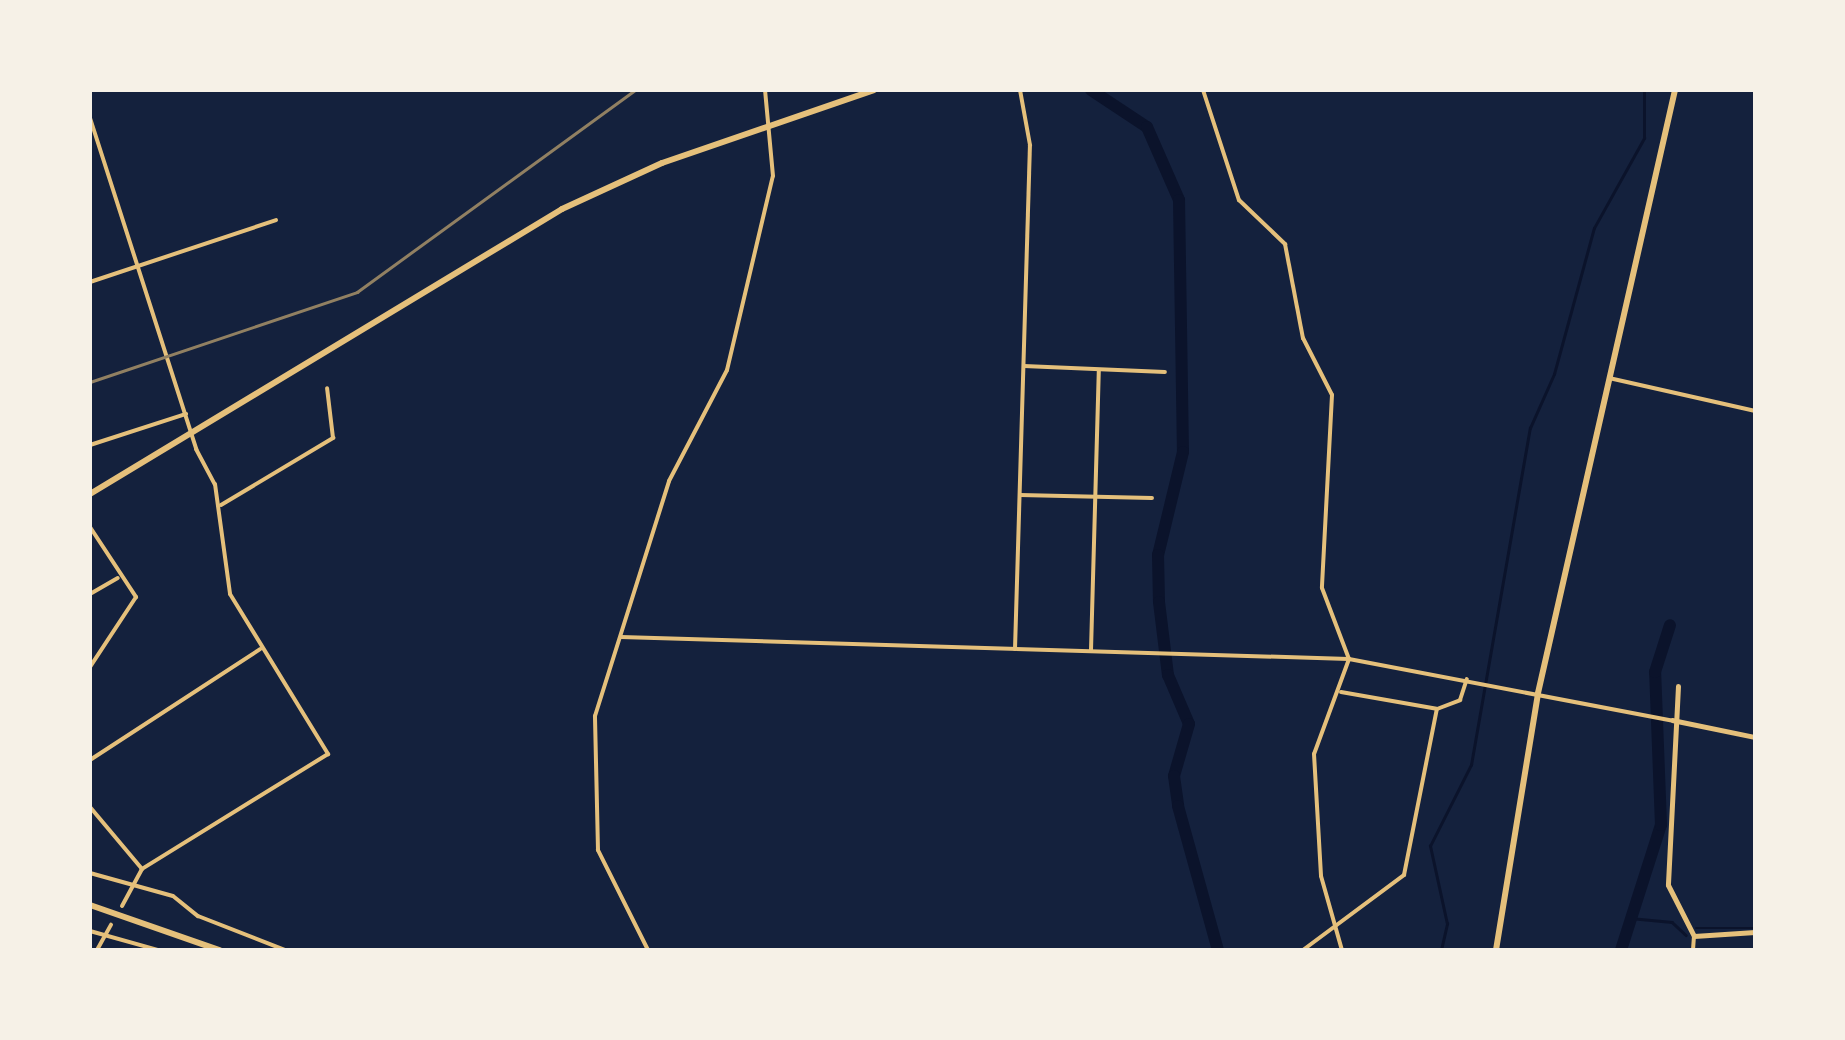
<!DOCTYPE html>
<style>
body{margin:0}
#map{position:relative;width:1845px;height:1040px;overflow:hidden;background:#14213d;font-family:"Noto Sans",sans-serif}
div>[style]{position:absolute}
.stream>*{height:2.5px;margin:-1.25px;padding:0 1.25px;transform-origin:1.25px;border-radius:1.25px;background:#0b132b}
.river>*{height:12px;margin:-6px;padding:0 6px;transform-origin:6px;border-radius:6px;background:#0b132b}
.minor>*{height:4px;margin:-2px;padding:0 2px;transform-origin:2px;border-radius:2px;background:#e5c07b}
.tertiary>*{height:5px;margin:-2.5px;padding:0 2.5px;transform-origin:2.5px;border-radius:2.5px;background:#e5c07b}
.primary>*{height:6px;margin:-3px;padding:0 3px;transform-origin:3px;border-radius:3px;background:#e5c07b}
.trunk>*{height:6px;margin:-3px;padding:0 3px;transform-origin:3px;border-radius:3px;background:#e5c07b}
.motorway>*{height:6px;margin:-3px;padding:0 3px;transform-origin:3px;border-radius:3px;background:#e5c07b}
.rail>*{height:2.5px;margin:-1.25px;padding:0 1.25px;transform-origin:1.25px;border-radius:1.25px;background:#918062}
span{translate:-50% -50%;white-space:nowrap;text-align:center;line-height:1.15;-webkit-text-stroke:8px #f6f1e7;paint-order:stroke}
.frame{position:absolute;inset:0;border:92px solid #f6f1e7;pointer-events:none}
</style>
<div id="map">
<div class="stream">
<i style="left:1630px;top:918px;width:42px;rotate:5.4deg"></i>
<i style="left:1672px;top:922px;width:19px;rotate:43deg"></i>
<i style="left:1696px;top:928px;width:59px"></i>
<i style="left:1441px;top:950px;width:27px;rotate:-77deg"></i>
<i style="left:1447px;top:924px;width:80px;rotate:-102.3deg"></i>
<i style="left:1430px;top:846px;width:91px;rotate:-63.2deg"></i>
<i style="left:1471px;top:765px;width:342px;rotate:-80.1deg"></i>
<i style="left:1530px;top:428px;width:59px;rotate:-66deg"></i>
<i style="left:1554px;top:374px;width:151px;rotate:-74.7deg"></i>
<i style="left:1594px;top:228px;width:103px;rotate:-60.9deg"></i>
<i style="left:1644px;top:138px;width:48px;rotate:-90deg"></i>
</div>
<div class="river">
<i style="left:1091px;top:90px;width:67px;rotate:33.5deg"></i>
<i style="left:1147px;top:127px;width:80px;rotate:66.3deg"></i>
<i style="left:1179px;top:200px;width:252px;rotate:89.1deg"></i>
<i style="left:1183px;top:452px;width:106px;rotate:103.6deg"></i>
<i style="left:1158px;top:555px;width:47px;rotate:88.8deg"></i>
<i style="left:1159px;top:602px;width:74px;rotate:83deg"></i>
<i style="left:1168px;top:675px;width:53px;rotate:66.8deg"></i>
<i style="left:1189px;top:724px;width:54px;rotate:106.1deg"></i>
<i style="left:1174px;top:776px;width:30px;rotate:82deg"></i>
<i style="left:1178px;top:806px;width:149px;rotate:74.5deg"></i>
<i style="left:1621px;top:950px;width:131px;rotate:-72.3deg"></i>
<i style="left:1661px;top:825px;width:153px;rotate:-92.2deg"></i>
<i style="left:1655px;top:672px;width:49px;rotate:-72.3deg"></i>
</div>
<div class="minor">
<i style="left:1203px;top:90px;width:116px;rotate:71.9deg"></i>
<i style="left:1239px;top:200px;width:64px;rotate:43.7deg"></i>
<i style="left:1285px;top:244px;width:96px;rotate:79.2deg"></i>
<i style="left:1303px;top:338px;width:64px;rotate:63deg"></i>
<i style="left:1332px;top:395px;width:193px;rotate:93deg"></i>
<i style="left:1322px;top:588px;width:76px;rotate:69.2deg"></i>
<i style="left:1349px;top:659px;width:101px;rotate:110.2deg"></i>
<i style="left:1314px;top:754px;width:122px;rotate:86.7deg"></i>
<i style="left:1321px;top:876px;width:77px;rotate:74.2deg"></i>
<i style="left:90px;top:118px;width:348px;rotate:72.2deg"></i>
<i style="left:196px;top:449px;width:40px;rotate:62deg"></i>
<i style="left:215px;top:484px;width:111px;rotate:82.2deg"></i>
<i style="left:230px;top:594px;width:188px;rotate:58.5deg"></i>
<i style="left:328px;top:754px;width:219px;rotate:148.3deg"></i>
<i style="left:142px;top:869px;width:42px;rotate:118.4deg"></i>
<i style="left:90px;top:282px;width:196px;rotate:-18.4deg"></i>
<i style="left:1024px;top:366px;width:141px;rotate:2.4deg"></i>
<i style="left:1609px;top:378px;width:150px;rotate:12.7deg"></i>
<i style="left:90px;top:445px;width:101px;rotate:-17.9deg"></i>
<i style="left:1020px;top:495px;width:132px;rotate:1.3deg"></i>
<i style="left:221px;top:505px;width:131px;rotate:-30.9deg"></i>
<i style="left:333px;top:438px;width:50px;rotate:-96.8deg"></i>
<i style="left:90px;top:527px;width:84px;rotate:56.7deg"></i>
<i style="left:136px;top:597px;width:84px;rotate:123.3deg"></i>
<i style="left:90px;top:594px;width:32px;rotate:-30deg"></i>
<i style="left:621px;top:637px;width:728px;rotate:1.73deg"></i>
<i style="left:1349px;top:659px;width:327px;rotate:10.8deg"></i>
<i style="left:1015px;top:649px;width:504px;rotate:-88.3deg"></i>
<i style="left:1030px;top:145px;width:56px;rotate:-100.3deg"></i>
<i style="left:1091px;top:650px;width:280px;rotate:-88.4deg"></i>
<i style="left:1341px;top:692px;width:97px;rotate:10deg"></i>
<i style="left:1437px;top:709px;width:25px;rotate:-21deg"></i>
<i style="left:1460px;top:700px;width:22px;rotate:-72deg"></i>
<i style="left:90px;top:760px;width:203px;rotate:-33.1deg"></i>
<i style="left:90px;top:807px;width:81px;rotate:50deg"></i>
<i style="left:90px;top:873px;width:86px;rotate:15.5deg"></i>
<i style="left:173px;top:896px;width:32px;rotate:39deg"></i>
<i style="left:198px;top:916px;width:93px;rotate:21.3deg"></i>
<i style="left:90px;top:931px;width:71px;rotate:15.6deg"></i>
<i style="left:97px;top:950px;width:29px;rotate:-61deg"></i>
<i style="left:648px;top:950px;width:112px;rotate:-116.6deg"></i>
<i style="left:598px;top:850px;width:134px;rotate:-91.3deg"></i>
<i style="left:595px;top:716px;width:246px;rotate:-72.5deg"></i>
<i style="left:669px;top:481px;width:125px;rotate:-62.4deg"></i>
<i style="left:727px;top:370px;width:199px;rotate:-76.7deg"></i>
<i style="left:773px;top:176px;width:86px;rotate:-95.3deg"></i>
<i style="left:1303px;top:950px;width:126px;rotate:-36.6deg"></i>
<i style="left:1404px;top:875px;width:169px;rotate:-78.8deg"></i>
<i style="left:1693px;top:950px;width:14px;rotate:-86deg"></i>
</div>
<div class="tertiary">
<i style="left:1678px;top:686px;width:199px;rotate:92.9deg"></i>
<i style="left:1668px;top:885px;width:57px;rotate:63deg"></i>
<i style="left:1694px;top:936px;width:61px;rotate:-3.8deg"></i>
<i style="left:1672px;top:720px;width:85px;rotate:11.6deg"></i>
</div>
<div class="primary">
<i style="left:1496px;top:950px;width:260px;rotate:-80.7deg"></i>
<i style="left:1538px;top:693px;width:618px;rotate:-77.2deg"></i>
</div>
<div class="trunk">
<i style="left:90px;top:494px;width:551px;rotate:-31.12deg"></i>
<i style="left:562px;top:209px;width:110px;rotate:-24.7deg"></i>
<i style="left:662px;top:163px;width:224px;rotate:-19deg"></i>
</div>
<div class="motorway">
<i style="left:90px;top:905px;width:137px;rotate:19.2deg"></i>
</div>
<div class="rail">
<i style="left:90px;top:382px;width:282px;rotate:-18.6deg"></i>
<i style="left:357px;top:292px;width:344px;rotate:-36deg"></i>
</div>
<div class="frame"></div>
</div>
